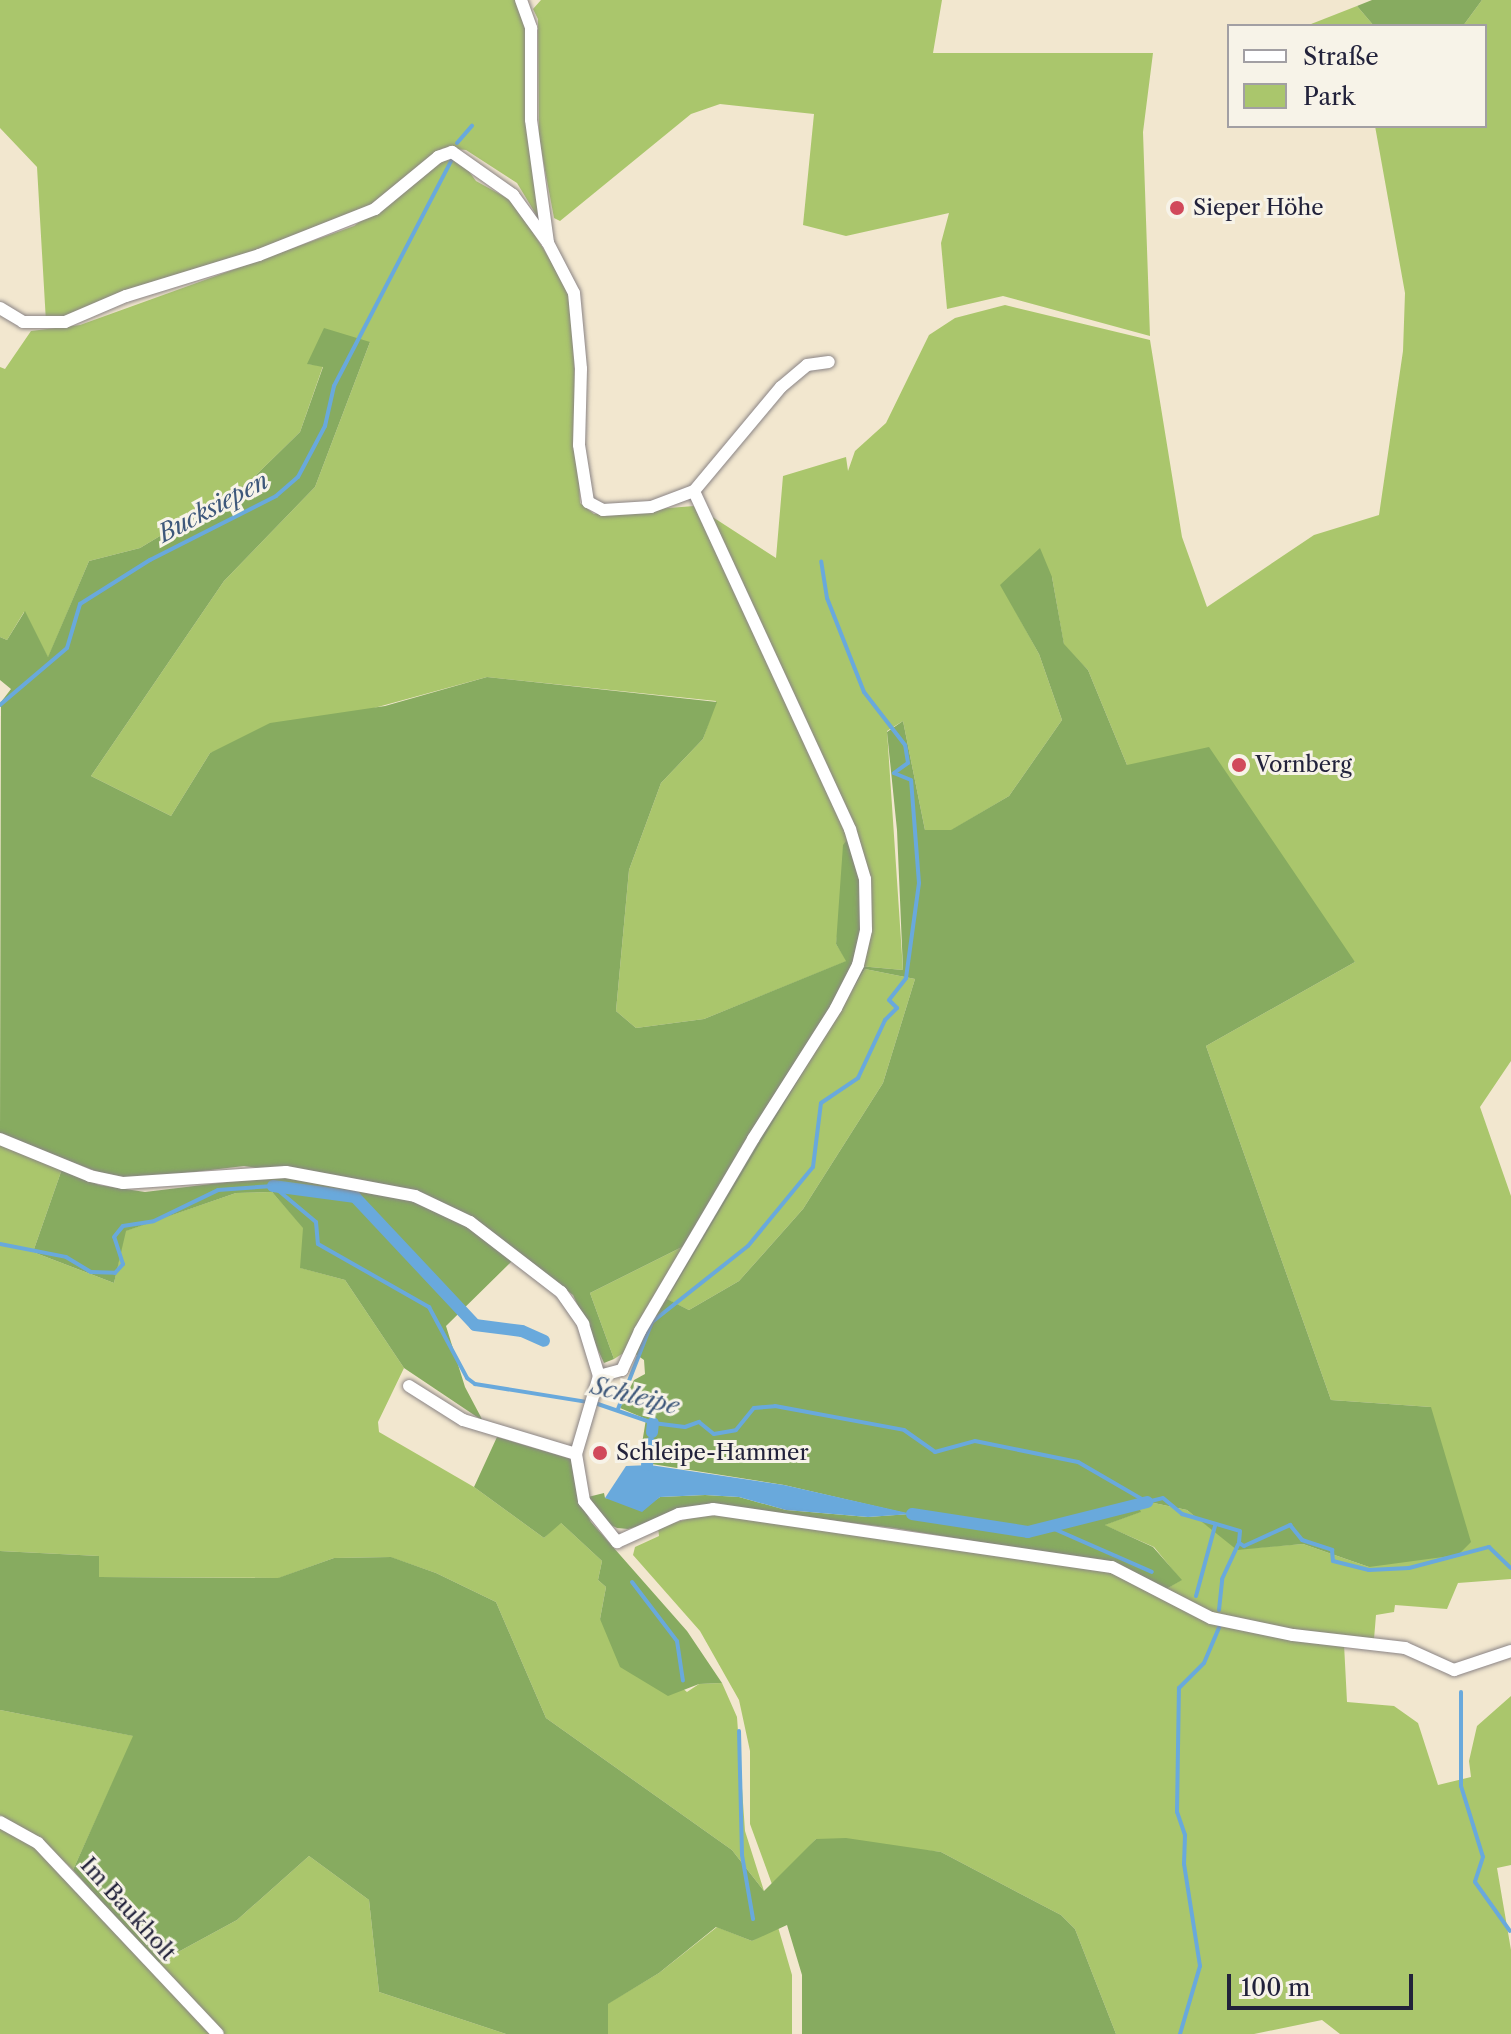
<!DOCTYPE html>
<meta charset="utf-8">
<style>
body{margin:0}
#map{position:relative;width:1511px;height:2034px;overflow:hidden;background:#f2e7cf;font-family:"Libre Caslon Text",serif}
div>[style]{position:absolute}
.green>*{inset:0;background:#aac66c}
.forest>*{inset:0;background:#87ab60}
.water>*{inset:0;background:#69a9dc}
.stream>*{height:4px;margin:-2px;padding:0 2px;transform-origin:2px;border-radius:2px;background:#69a9dc}
.canal>*{height:12px;margin:-6px;padding:0 6px;transform-origin:6px;border-radius:6px;background:#69a9dc}
.roads{filter:drop-shadow(0 0 2px #8a8485) drop-shadow(0 0 2px #8a8485)}
.minor>*{height:12px;margin:-6px;padding:0 6px;transform-origin:6px;border-radius:6px;background:#fff}
.dots>*{width:22px;height:22px;translate:-50% -50%;box-sizing:border-box;border:4px solid #f7f3e8;border-radius:50%}
span{translate:-50% -50%;white-space:nowrap;text-align:center;line-height:1.15;-webkit-text-stroke:6px #f7f3e8;paint-order:stroke}
.poi-label{font-size:22px;color:#22223b}
.left{translate:0 -50%;text-align:left}
.street-label{font-size:22px;color:#22223b}
.water-label{font-size:24px;color:#3e587b;font-style:italic}
.legend{position:absolute;left:1227px;top:24px;width:260px;height:104px;box-sizing:border-box;background:#f7f3e8;border:2px solid #a29fa3;margin:0;padding:10px 14px;list-style:none;font-size:24px;color:#22223b}
.legend li{display:flex;align-items:center;gap:16px;height:40px}
.legend b{width:40px;border:2px solid #a29fa3}
.scale{position:absolute;left:1227px;top:1974px;width:186px;height:36px;box-sizing:border-box;border:4px solid #22223b;border-top:0;padding-left:10px;font-size:24px;line-height:28px;white-space:nowrap;color:#22223b;-webkit-text-stroke:6px #f7f3e8;paint-order:stroke}
</style>
<div id="map">
<div class="green">
<i style="clip-path:polygon(0 0,516px 0,526px 15px,540px 221px,517px 183px,466px 150px,443px 148px,370px 205px,337px 222px,78px 316px,46px 322px,37px 167px,0 128px)"></i>
<i style="clip-path:polygon(541px 0,942px 0,933px 53px,1153px 53px,1143px 132px,1150px 336px,1003px 296px,947px 309px,941px 243px,949px 213px,846px 236px,803px 225px,814px 114px,720px 104px,691px 114px,560px 221px,554px 218px,539px 138px,538px 19px,533px 9px)"></i>
<i style="clip-path:polygon(1482px 0,1511px 0,1511px 1061px,1480px 1107px,1511px 1196px,1511px 1579px,1458px 1583px,1447px 1609px,1395px 1605px,1394px 1612px,1376px 1615px,1374px 1639px,1295px 1633px,1210px 1615px,1163px 1591px,1181px 1580px,1154px 1547px,1104px 1525px,1140px 1512px,1135px 1499px,1187px 1510px,1238px 1549px,1303px 1544px,1369px 1567px,1431px 1407px,1331px 1400px,1206px 1046px,1355px 962px,1127px 765px,1088px 670px,1064px 645px,1052px 577px,1001px 585px,1039px 654px,1062px 720px,1009px 796px,952px 830px,925px 830px,903px 721px,887px 731px,903px 970px,859px 966px,869px 879px,711px 516px,776px 558px,783px 476px,846px 457px,848px 471px,855px 451px,886px 423px,929px 335px,955px 318px,1005px 305px,1150px 340px,1182px 537px,1207px 607px,1314px 535px,1379px 515px,1403px 351px,1405px 293px,1375px 126px,1485px 126px,1485px 26px,1463px 26px)"></i>
<i style="clip-path:polygon(1357px 6px,1374px 26px,1306px 26px)"></i>
<i style="clip-path:polygon(460px 159px,476px 181px,514px 202px,571px 293px,580px 503px,594px 514px,694px 506px,850px 836px,836px 944px,847px 961px,704px 1019px,636px 1028px,616px 1011px,629px 870px,661px 783px,703px 739px,716px 701px,487px 677px,210px 753px,171px 816px,91px 776px,224px 581px,315px 487px,370px 342px,308px 364px,323px 366px,300px 432px,248px 483px,140px 548px,89px 561px,48px 658px,24px 612px,7px 640px,0 637px,0 367px,5px 369px,31px 331px,80px 325px,354px 226px,440px 161px)"></i>
<i style="clip-path:polygon(865px 969px,915px 979px,883px 1083px,803px 1209px,739px 1281px,689px 1310px,666px 1299px)"></i>
<i style="clip-path:polygon(0 1143px,62px 1169px,33px 1252px,114px 1283px,125px 1231px,236px 1193px,272px 1192px,304px 1228px,301px 1268px,345px 1280px,404px 1368px,378px 1422px,379px 1432px,474px 1487px,544px 1538px,560px 1522px,602px 1561px,598px 1580px,606px 1587px,600px 1619px,687px 1692px,699px 1684px,722px 1683px,737px 1717px,745px 1831px,764px 1891px,732px 1850px,546px 1718px,496px 1602px,436px 1573px,390px 1557px,334px 1558px,279px 1578px,98px 1577px,99px 1556px,0 1551px)"></i>
<i style="clip-path:polygon(686px 1245px,625px 1352px,614px 1359px,590px 1293px)"></i>
<i style="clip-path:polygon(714px 1512px,1112px 1571px,1210px 1621px,1344px 1644px,1347px 1702px,1394px 1706px,1418px 1723px,1438px 1785px,1471px 1777px,1469px 1761px,1477px 1726px,1511px 1696px,1511px 1865px,1497px 1868px,1511px 1950px,1511px 2034px,1340px 2034px,1322px 2020px,1254px 2034px,1116px 2034px,1075px 1929px,1061px 1915px,941px 1852px,816px 1839px,773px 1887px,750px 1824px,750px 1751px,739px 1700px,700px 1631px,633px 1555px,635px 1547px,659px 1536px,658px 1527px)"></i>
<i style="clip-path:polygon(0 1710px,134px 1736px,73px 1870px,39px 1837px,0 1817px)"></i>
<i style="clip-path:polygon(0 1828px,36px 1847px,69px 1879px,210px 2034px,0 2034px)"></i>
<i style="clip-path:polygon(309px 1856px,369px 1900px,379px 1992px,506px 2034px,224px 2034px,202px 2014px,156px 1964px,237px 1920px)"></i>
<i style="clip-path:polygon(717px 1927px,752px 1941px,778px 1927px,792px 1975px,792px 2034px,608px 2034px,607px 2004px,659px 1973px)"></i>
</div>
<div class="forest">
<i style="clip-path:polygon(1372px 0,1482px 0,1463px 26px,1374px 26px,1357px 6px)"></i>
<i style="clip-path:polygon(evenodd,324px 328px,370px 342px,315px 487px,224px 581px,91px 776px,171px 816px,210px 753px,270px 723px,385px 706px,487px 677px,717px 702px,703px 739px,661px 783px,629px 870px,616px 1011px,636px 1028px,704px 1019px,846px 961px,836px 944px,843px 845px,850px 836px,864px 878px,859px 966px,903px 970px,897px 830px,887px 732px,903px 721px,925px 830px,951px 830px,1009px 796px,1062px 720px,1039px 654px,1000px 585px,1040px 548px,1052px 577px,1064px 644px,1088px 670px,1127px 765px,1209px 747px,1355px 962px,1206px 1046px,1331px 1400px,1431px 1407px,1471px 1542px,1458px 1555px,1369px 1567px,1303px 1544px,1237px 1550px,1187px 1510px,1135px 1499px,1141px 1512px,1105px 1525px,1153px 1547px,1182px 1580px,1163px 1591px,1111px 1564px,894px 1528px,714px 1506px,628px 1529px,617px 1528px,602px 1521px,588px 1497px,604px 1493px,605px 1498px,649px 1504px,660px 1497px,705px 1495px,739px 1497px,786px 1510px,868px 1517px,909px 1514px,784px 1485px,639px 1462px,646px 1419px,620px 1408px,634px 1380px,645px 1374px,644px 1360px,634px 1353px,686px 1245px,590px 1293px,614px 1359px,604px 1363px,573px 1295px,475px 1220px,416px 1191px,244px 1166px,135px 1179px,101px 1173px,0 1135px,1px 702px,11px 689px,0 680px,0 637px,7px 640px,25px 611px,48px 657px,89px 561px,140px 548px,248px 483px,300px 432px,323px 367px,307px 364px,324px 328px,865px 969px,915px 979px,883px 1083px,803px 1209px,739px 1281px,689px 1310px,667px 1299px,865px 969px)"></i>
<i style="clip-path:polygon(62px 1169px,99px 1185px,145px 1192px,286px 1175px,371px 1188px,448px 1213px,513px 1260px,446px 1326px,465px 1387px,483px 1421px,404px 1368px,345px 1280px,300px 1268px,303px 1228px,272px 1192px,236px 1193px,126px 1231px,114px 1283px,33px 1252px)"></i>
<i style="clip-path:polygon(497px 1437px,571px 1459px,578px 1497px,591px 1522px,687px 1631px,722px 1683px,699px 1684px,668px 1696px,620px 1667px,600px 1619px,606px 1587px,598px 1580px,602px 1561px,561px 1523px,544px 1538px,474px 1487px)"></i>
<i style="clip-path:polygon(0 1551px,99px 1556px,99px 1577px,278px 1578px,334px 1558px,391px 1557px,436px 1573px,496px 1602px,546px 1718px,732px 1850px,764px 1891px,816px 1839px,846px 1838px,941px 1852px,1061px 1915px,1075px 1929px,1116px 2034px,802px 2034px,802px 1975px,787px 1925px,752px 1941px,716px 1927px,659px 1973px,608px 2004px,608px 2034px,506px 2034px,379px 1992px,369px 1900px,309px 1856px,237px 1920px,156px 1964px,73px 1870px,133px 1736px,0 1710px)"></i>
</div>
<div class="water">
<i style="clip-path:polygon(650px 1465px,784px 1485px,912px 1514px,868px 1517px,786px 1510px,739px 1497px,705px 1495px,660px 1497px,642px 1512px,605px 1498px,626px 1466px)"></i>
</div>
<div class="stream">
<i style="left:457px;top:143px;width:23px;rotate:-49deg"></i>
<i style="left:0;top:705px;width:88px;rotate:-40.4deg"></i>
<i style="left:67px;top:648px;width:46px;rotate:-73.5deg"></i>
<i style="left:80px;top:604px;width:83px;rotate:-32.2deg"></i>
<i style="left:150px;top:560px;width:141px;rotate:-26.9deg"></i>
<i style="left:276px;top:496px;width:29px;rotate:-41deg"></i>
<i style="left:298px;top:477px;width:58px;rotate:-62.1deg"></i>
<i style="left:325px;top:426px;width:41px;rotate:-77.3deg"></i>
<i style="left:334px;top:386px;width:254px;rotate:-62.5deg"></i>
<i style="left:0;top:1244px;width:67px;rotate:11.1deg"></i>
<i style="left:66px;top:1257px;width:29px;rotate:31deg"></i>
<i style="left:91px;top:1272px;width:24px;rotate:2deg"></i>
<i style="left:115px;top:1273px;width:12px;rotate:-48deg"></i>
<i style="left:123px;top:1264px;width:28px;rotate:-108deg"></i>
<i style="left:114px;top:1237px;width:14px;rotate:-51deg"></i>
<i style="left:123px;top:1226px;width:31px;rotate:-9deg"></i>
<i style="left:154px;top:1221px;width:71px;rotate:-25.8deg"></i>
<i style="left:218px;top:1190px;width:55px;rotate:-4.2deg"></i>
<i style="left:273px;top:1186px;width:56px;rotate:39.9deg"></i>
<i style="left:316px;top:1222px;width:22px;rotate:85deg"></i>
<i style="left:318px;top:1244px;width:128px;rotate:29.6deg"></i>
<i style="left:429px;top:1307px;width:81px;rotate:61.8deg"></i>
<i style="left:467px;top:1378px;width:10px;rotate:37deg"></i>
<i style="left:475px;top:1384px;width:113px;rotate:9.1deg"></i>
<i style="left:595px;top:1403px;width:61px;rotate:19deg"></i>
<i style="left:653px;top:1423px;width:32px;rotate:7deg"></i>
<i style="left:685px;top:1427px;width:15px;rotate:-20deg"></i>
<i style="left:699px;top:1422px;width:19px;rotate:39deg"></i>
<i style="left:714px;top:1434px;width:22px;rotate:-10deg"></i>
<i style="left:736px;top:1430px;width:28px;rotate:-51deg"></i>
<i style="left:754px;top:1408px;width:21px;rotate:-5deg"></i>
<i style="left:775px;top:1406px;width:131px;rotate:10.5deg"></i>
<i style="left:904px;top:1430px;width:38px;rotate:35deg"></i>
<i style="left:935px;top:1452px;width:41px;rotate:-15.4deg"></i>
<i style="left:975px;top:1441px;width:105px;rotate:11.5deg"></i>
<i style="left:1078px;top:1462px;width:80px;rotate:30.1deg"></i>
<i style="left:1147px;top:1502px;width:16px;rotate:-14deg"></i>
<i style="left:1163px;top:1498px;width:25px;rotate:40deg"></i>
<i style="left:1182px;top:1514px;width:60px;rotate:16.3deg"></i>
<i style="left:1240px;top:1531px;width:12px;rotate:95deg"></i>
<i style="left:1239px;top:1543px;width:6px;rotate:31deg"></i>
<i style="left:1244px;top:1546px;width:51px;rotate:-24.5deg"></i>
<i style="left:1290px;top:1525px;width:19px;rotate:51deg"></i>
<i style="left:1302px;top:1540px;width:32px;rotate:18deg"></i>
<i style="left:1332px;top:1550px;width:11px;rotate:85deg"></i>
<i style="left:1333px;top:1561px;width:37px;rotate:14deg"></i>
<i style="left:1369px;top:1570px;width:40px;rotate:-2.9deg"></i>
<i style="left:1409px;top:1568px;width:83px;rotate:-14.7deg"></i>
<i style="left:1489px;top:1547px;width:30px;rotate:44deg"></i>
<i style="left:618px;top:1409px;width:93px;rotate:-68.7deg"></i>
<i style="left:652px;top:1322px;width:122px;rotate:-38.4deg"></i>
<i style="left:748px;top:1246px;width:102px;rotate:-50.6deg"></i>
<i style="left:813px;top:1167px;width:64px;rotate:-82.9deg"></i>
<i style="left:821px;top:1103px;width:45px;rotate:-34deg"></i>
<i style="left:858px;top:1078px;width:64px;rotate:-65deg"></i>
<i style="left:885px;top:1020px;width:17px;rotate:-45deg"></i>
<i style="left:897px;top:1008px;width:11px;rotate:-135deg"></i>
<i style="left:889px;top:1000px;width:28px;rotate:-52deg"></i>
<i style="left:906px;top:978px;width:96px;rotate:-82.2deg"></i>
<i style="left:919px;top:883px;width:103px;rotate:-94.4deg"></i>
<i style="left:911px;top:780px;width:18px;rotate:-158deg"></i>
<i style="left:894px;top:773px;width:17px;rotate:-36deg"></i>
<i style="left:908px;top:763px;width:18px;rotate:-99deg"></i>
<i style="left:905px;top:745px;width:67px;rotate:-127.7deg"></i>
<i style="left:864px;top:692px;width:101px;rotate:-111.5deg"></i>
<i style="left:827px;top:598px;width:37px;rotate:-99deg"></i>
<i style="left:1052px;top:1528px;width:109px;rotate:23.7deg"></i>
<i style="left:632px;top:1582px;width:74px;rotate:52.7deg"></i>
<i style="left:677px;top:1641px;width:40px;rotate:81.5deg"></i>
<i style="left:1196px;top:1596px;width:73px;rotate:-74.8deg"></i>
<i style="left:1219px;top:1610px;width:31px;rotate:-84deg"></i>
<i style="left:1222px;top:1579px;width:38px;rotate:-65deg"></i>
<i style="left:1461px;top:1692px;width:94px;rotate:90deg"></i>
<i style="left:1461px;top:1786px;width:74px;rotate:72.8deg"></i>
<i style="left:1483px;top:1857px;width:26px;rotate:108deg"></i>
<i style="left:1475px;top:1882px;width:60px;rotate:54.5deg"></i>
<i style="left:739px;top:1731px;width:124px;rotate:88.6deg"></i>
<i style="left:742px;top:1855px;width:65px;rotate:80.2deg"></i>
<i style="left:1180px;top:2034px;width:71px;rotate:-73.6deg"></i>
<i style="left:1200px;top:1966px;width:103px;rotate:-98.9deg"></i>
<i style="left:1184px;top:1864px;width:29px;rotate:-88deg"></i>
<i style="left:1185px;top:1835px;width:24px;rotate:-109deg"></i>
<i style="left:1177px;top:1812px;width:124px;rotate:-89.1deg"></i>
<i style="left:1179px;top:1688px;width:35px;rotate:-45deg"></i>
<i style="left:1204px;top:1663px;width:39px;rotate:-67deg"></i>
</div>
<div class="canal">
<i style="left:273px;top:1186px;width:83px;rotate:7.6deg"></i>
<i style="left:355px;top:1197px;width:175px;rotate:46.8deg"></i>
<i style="left:475px;top:1325px;width:47px;rotate:7.3deg"></i>
<i style="left:522px;top:1331px;width:24px;rotate:24deg"></i>
<i style="left:652px;top:1432px;width:9px;rotate:-84deg"></i>
<i style="left:647px;top:1465px;width:22px;rotate:-82deg"></i>
<i style="left:912px;top:1514px;width:117px;rotate:8.8deg"></i>
<i style="left:1028px;top:1532px;width:123px;rotate:-14.1deg"></i>
</div>
<div class="roads">
<div class="minor">
<i style="left:521px;top:0;width:30px;rotate:70deg"></i>
<i style="left:531px;top:28px;width:92px;rotate:90deg"></i>
<i style="left:531px;top:120px;width:124px;rotate:82.1deg"></i>
<i style="left:0;top:308px;width:27px;rotate:31deg"></i>
<i style="left:23px;top:322px;width:42px"></i>
<i style="left:65px;top:322px;width:66px;rotate:-23.1deg"></i>
<i style="left:126px;top:296px;width:139px;rotate:-17.1deg"></i>
<i style="left:259px;top:255px;width:125px;rotate:-21.6deg"></i>
<i style="left:375px;top:209px;width:82px;rotate:-39.5deg"></i>
<i style="left:438px;top:157px;width:15px;rotate:-20deg"></i>
<i style="left:452px;top:152px;width:75px;rotate:35.2deg"></i>
<i style="left:513px;top:195px;width:59px;rotate:53.9deg"></i>
<i style="left:548px;top:243px;width:56px;rotate:62.5deg"></i>
<i style="left:574px;top:293px;width:76px;rotate:84.7deg"></i>
<i style="left:581px;top:369px;width:76px;rotate:91.5deg"></i>
<i style="left:579px;top:445px;width:58px;rotate:81deg"></i>
<i style="left:588px;top:502px;width:17px;rotate:28deg"></i>
<i style="left:603px;top:510px;width:48px;rotate:-3.6deg"></i>
<i style="left:651px;top:507px;width:46px;rotate:-20.4deg"></i>
<i style="left:694px;top:491px;width:136px;rotate:-50.1deg"></i>
<i style="left:781px;top:387px;width:34px;rotate:-40deg"></i>
<i style="left:807px;top:365px;width:22px;rotate:-8deg"></i>
<i style="left:0;top:1139px;width:97px;rotate:22.3deg"></i>
<i style="left:90px;top:1176px;width:34px;rotate:12deg"></i>
<i style="left:123px;top:1183px;width:163px;rotate:-3.9deg"></i>
<i style="left:286px;top:1172px;width:131px;rotate:10.5deg"></i>
<i style="left:415px;top:1196px;width:61px;rotate:25.3deg"></i>
<i style="left:470px;top:1222px;width:115px;rotate:37.6deg"></i>
<i style="left:561px;top:1292px;width:39px;rotate:55deg"></i>
<i style="left:583px;top:1324px;width:54px;rotate:72.9deg"></i>
<i style="left:599px;top:1376px;width:81px;rotate:106.4deg"></i>
<i style="left:576px;top:1454px;width:48px;rotate:80.3deg"></i>
<i style="left:584px;top:1501px;width:53px;rotate:51.2deg"></i>
<i style="left:617px;top:1542px;width:68px;rotate:-24.3deg"></i>
<i style="left:679px;top:1514px;width:34px;rotate:-8deg"></i>
<i style="left:713px;top:1509px;width:403px;rotate:8.3deg"></i>
<i style="left:1112px;top:1567px;width:111px;rotate:27.3deg"></i>
<i style="left:1211px;top:1618px;width:84px;rotate:11.7deg"></i>
<i style="left:1293px;top:1635px;width:113px;rotate:6.6deg"></i>
<i style="left:1405px;top:1648px;width:54px;rotate:24.2deg"></i>
<i style="left:1454px;top:1670px;width:60px;rotate:-18.4deg"></i>
<i style="left:599px;top:1376px;width:24px;rotate:-15deg"></i>
<i style="left:622px;top:1370px;width:43px;rotate:-65.2deg"></i>
<i style="left:640px;top:1331px;width:223px;rotate:-59.5deg"></i>
<i style="left:753px;top:1139px;width:155px;rotate:-57.6deg"></i>
<i style="left:836px;top:1008px;width:48px;rotate:-62.9deg"></i>
<i style="left:858px;top:965px;width:36px;rotate:-77deg"></i>
<i style="left:866px;top:930px;width:51px;rotate:-91.1deg"></i>
<i style="left:865px;top:879px;width:52px;rotate:-106.7deg"></i>
<i style="left:850px;top:829px;width:372px;rotate:-114.8deg"></i>
<i style="left:409px;top:1386px;width:64px;rotate:32.2deg"></i>
<i style="left:463px;top:1420px;width:118px;rotate:16.7deg"></i>
<i style="left:0;top:1822px;width:43px;rotate:28.9deg"></i>
<i style="left:38px;top:1843px;width:262px;rotate:46.7deg"></i>
</div>
</div>
<div class="dots">
<i style="left:1177px;top:208px;background:#d1495b"></i>
<i style="left:1239px;top:765px;background:#d1495b"></i>
<i style="left:600px;top:1453px;background:#d1495b"></i>
</div>
<div class="poi-label">
<span class="left" style="left:1193px;top:208px">Sieper Höhe</span>
<span class="left" style="left:1255px;top:765px">Vornberg</span>
<span class="left" style="left:616px;top:1453px">Schleipe-Hammer</span>
</div>
<div class="street-label">
<span style="left:128px;top:1909px;rotate:48deg">Im Baukholt</span>
</div>
<div class="water-label">
<span style="left:213px;top:507px;rotate:-28deg">Bucksiepen</span>
<span style="left:635px;top:1396px;rotate:14deg">Schleipe</span>
</div>
<ul class="legend">
<li><b style="height:10px;background:#fff"></b>Straße</li>
<li><b style="height:22px;background:#aac66c"></b>Park</li>
</ul>
<div class="scale">100 m</div>
</div>
